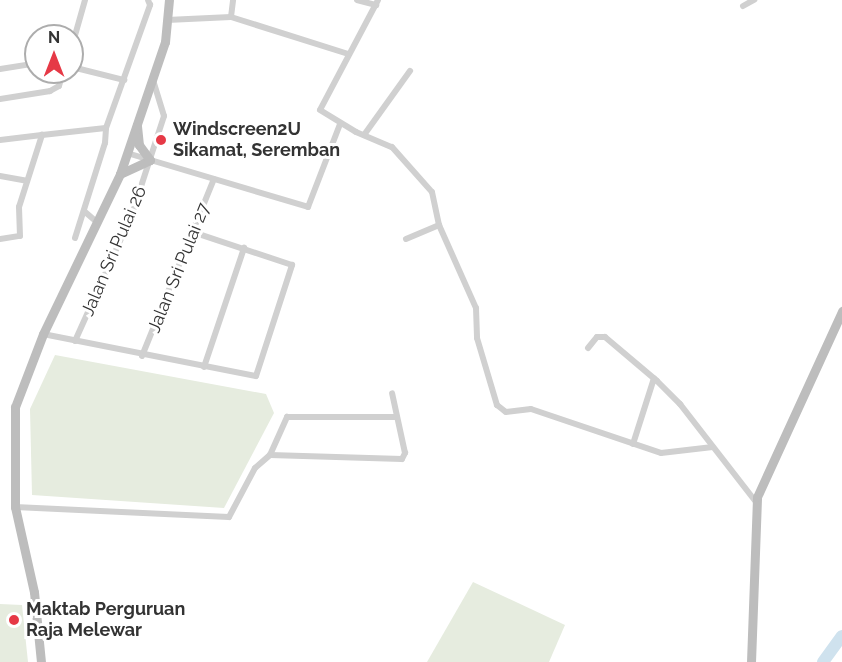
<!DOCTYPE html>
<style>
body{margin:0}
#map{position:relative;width:842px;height:662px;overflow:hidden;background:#fff;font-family:Raleway,sans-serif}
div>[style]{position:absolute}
.green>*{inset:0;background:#e6ecdf}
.river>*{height:12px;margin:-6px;padding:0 6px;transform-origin:6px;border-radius:6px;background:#cfe2ee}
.street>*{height:6px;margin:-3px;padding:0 3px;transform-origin:3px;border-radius:3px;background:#d0d0d0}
.secondary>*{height:9px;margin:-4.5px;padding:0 4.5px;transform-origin:4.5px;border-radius:4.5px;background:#bdbdbd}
.dots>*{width:16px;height:16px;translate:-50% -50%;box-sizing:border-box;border:3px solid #fff;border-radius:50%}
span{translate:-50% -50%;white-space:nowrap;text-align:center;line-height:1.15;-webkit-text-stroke:6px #fff;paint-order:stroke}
.poi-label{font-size:18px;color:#333;font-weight:700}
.left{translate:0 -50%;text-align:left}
.street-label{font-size:18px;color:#333}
.north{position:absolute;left:24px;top:24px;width:60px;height:60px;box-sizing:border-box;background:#fff;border:2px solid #adadad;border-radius:50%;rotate:0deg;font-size:16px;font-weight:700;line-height:24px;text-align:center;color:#333}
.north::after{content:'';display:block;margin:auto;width:21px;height:27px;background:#e63946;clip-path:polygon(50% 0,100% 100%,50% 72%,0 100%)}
</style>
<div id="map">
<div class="green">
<i style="clip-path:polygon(55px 355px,266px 394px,274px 413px,224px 508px,32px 495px,30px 409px)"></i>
<i style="clip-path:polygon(473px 582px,565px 625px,549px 662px,427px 662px)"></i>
<i style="clip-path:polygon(0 604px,22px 605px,28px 662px,0 662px)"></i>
</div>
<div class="river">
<i style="left:823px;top:662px;width:32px;rotate:-54deg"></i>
</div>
<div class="street">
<i style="left:357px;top:0;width:20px;rotate:15deg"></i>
<i style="left:378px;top:0;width:124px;rotate:117.8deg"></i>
<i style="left:320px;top:110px;width:42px;rotate:31.4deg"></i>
<i style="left:356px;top:132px;width:39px;rotate:23deg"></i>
<i style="left:392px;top:147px;width:60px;rotate:48.4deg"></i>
<i style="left:432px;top:192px;width:34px;rotate:78deg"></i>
<i style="left:439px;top:225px;width:91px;rotate:66deg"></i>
<i style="left:476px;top:308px;width:30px;rotate:88deg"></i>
<i style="left:477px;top:338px;width:70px;rotate:73.4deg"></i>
<i style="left:497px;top:405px;width:11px;rotate:38deg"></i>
<i style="left:506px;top:412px;width:25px;rotate:-7deg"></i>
<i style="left:531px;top:409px;width:137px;rotate:18.7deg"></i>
<i style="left:661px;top:453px;width:52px;rotate:-6.6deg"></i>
<i style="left:743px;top:6px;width:13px;rotate:-29deg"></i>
<i style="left:231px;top:17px;width:17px;rotate:-83deg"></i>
<i style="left:167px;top:20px;width:64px;rotate:-2.7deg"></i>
<i style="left:231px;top:17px;width:123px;rotate:17.5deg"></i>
<i style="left:72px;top:46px;width:48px;rotate:-74.2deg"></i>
<i style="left:72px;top:67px;width:54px;rotate:14deg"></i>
<i style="left:0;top:69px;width:36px;rotate:-9deg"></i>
<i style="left:0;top:99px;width:51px;rotate:-9.1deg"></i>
<i style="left:50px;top:91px;width:10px;rotate:-29deg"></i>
<i style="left:59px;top:86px;width:15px;rotate:-74deg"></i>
<i style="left:364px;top:135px;width:79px;rotate:-54.3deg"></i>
<i style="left:0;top:140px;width:42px;rotate:-6.8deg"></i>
<i style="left:127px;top:153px;width:189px;rotate:16.6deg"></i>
<i style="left:308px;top:207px;width:89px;rotate:-68.9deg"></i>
<i style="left:0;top:176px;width:27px;rotate:10deg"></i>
<i style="left:84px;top:211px;width:18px;rotate:41deg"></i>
<i style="left:75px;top:238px;width:100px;rotate:-72.5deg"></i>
<i style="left:105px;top:143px;width:15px;rotate:-86deg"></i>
<i style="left:106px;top:128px;width:131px;rotate:-70.3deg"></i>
<i style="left:150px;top:5px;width:5px;rotate:-112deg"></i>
<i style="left:0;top:239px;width:20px;rotate:-9deg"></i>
<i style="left:20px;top:236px;width:29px;rotate:-92deg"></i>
<i style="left:19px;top:207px;width:76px;rotate:-72.3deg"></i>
<i style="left:42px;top:135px;width:64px;rotate:-6.2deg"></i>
<i style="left:406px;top:239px;width:36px;rotate:-23deg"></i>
<i style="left:43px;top:334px;width:217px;rotate:11.2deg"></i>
<i style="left:256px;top:376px;width:117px;rotate:-72deg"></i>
<i style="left:292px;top:265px;width:102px;rotate:-161.7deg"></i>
<i style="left:75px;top:341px;width:139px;rotate:-65.8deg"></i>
<i style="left:132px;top:214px;width:103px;rotate:-71.9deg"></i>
<i style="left:164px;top:116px;width:37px;rotate:-107deg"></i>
<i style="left:588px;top:348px;width:14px;rotate:-51deg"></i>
<i style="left:597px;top:337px;width:8px"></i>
<i style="left:605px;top:337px;width:68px;rotate:40.2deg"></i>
<i style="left:657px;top:381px;width:33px;rotate:45deg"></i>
<i style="left:680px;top:404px;width:124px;rotate:52.2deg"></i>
<i style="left:142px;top:356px;width:191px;rotate:-67.9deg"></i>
<i style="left:204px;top:367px;width:126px;rotate:-71.4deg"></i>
<i style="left:633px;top:444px;width:69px;rotate:-72.3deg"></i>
<i style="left:270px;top:455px;width:132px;rotate:1.7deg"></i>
<i style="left:402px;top:459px;width:7px;rotate:-63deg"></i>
<i style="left:405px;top:453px;width:61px;rotate:-102.2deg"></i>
<i style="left:15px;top:507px;width:214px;rotate:2.7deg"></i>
<i style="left:229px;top:517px;width:55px;rotate:-62deg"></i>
<i style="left:255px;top:468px;width:20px;rotate:-41deg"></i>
<i style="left:270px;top:455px;width:42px;rotate:-65.9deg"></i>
<i style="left:287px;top:417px;width:109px"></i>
</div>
<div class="secondary">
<i style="left:120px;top:174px;width:33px;rotate:-25deg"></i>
<i style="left:150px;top:160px;width:19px;rotate:-126deg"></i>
<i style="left:139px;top:145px;width:20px;rotate:-96deg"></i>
<i style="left:41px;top:662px;width:70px;rotate:-95.7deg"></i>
<i style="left:34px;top:592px;width:87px;rotate:-102.6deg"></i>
<i style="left:15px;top:507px;width:100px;rotate:-90deg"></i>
<i style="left:15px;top:407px;width:78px;rotate:-69deg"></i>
<i style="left:43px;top:334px;width:178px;rotate:-64.3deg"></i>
<i style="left:120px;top:174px;width:139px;rotate:-71.2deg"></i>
<i style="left:165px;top:42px;width:42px;rotate:-84.6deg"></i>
<i style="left:751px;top:662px;width:165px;rotate:-87.9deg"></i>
<i style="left:757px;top:497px;width:205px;rotate:-65.4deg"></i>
</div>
<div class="dots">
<i style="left:161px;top:140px;background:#e63946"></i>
<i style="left:14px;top:620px;background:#e63946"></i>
</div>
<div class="poi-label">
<span class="left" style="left:173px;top:140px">Windscreen2U<br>Sikamat, Seremban</span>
<span class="left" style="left:26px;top:620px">Maktab Perguruan<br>Raja Melewar</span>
</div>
<div class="street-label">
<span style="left:114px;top:251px;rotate:-67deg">Jalan Sri Pulai 26</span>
<span style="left:179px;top:268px;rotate:-68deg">Jalan Sri Pulai 27</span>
</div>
<div class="north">N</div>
</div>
